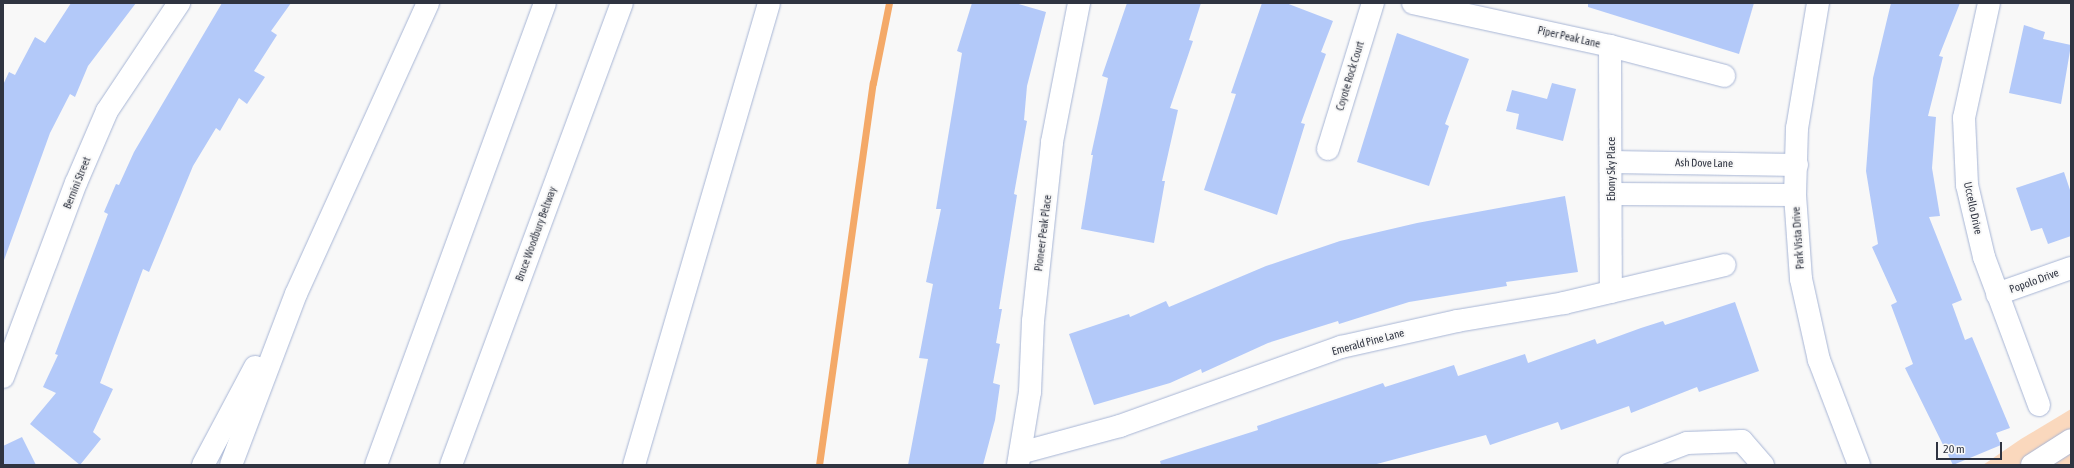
<!DOCTYPE html>
<style>
body{margin:0}
#map{position:relative;width:2074px;height:468px;overflow:hidden;background:#f8f8f8;font-family:"Asap Condensed",sans-serif}
div>[style]{position:absolute}
.green>*{inset:0;background:#fad8bd}
.stream>*{height:7px;margin:-3.5px;padding:0 3.5px;transform-origin:3.5px;border-radius:3.5px;background:#f4a968}
.building>*{inset:0;background:#b3c9f9}
.roads{filter:drop-shadow(0 0 1px #a7b5d5) drop-shadow(0 0 1px #a7b5d5)}
.minor>*{height:22px;margin:-11px;padding:0 11px;transform-origin:11px;border-radius:11px;background:#fff}
.highway>*{height:22px;margin:-11px;padding:0 11px;transform-origin:11px;border-radius:11px;background:#fff}
span{translate:-50% -50%;white-space:nowrap;text-align:center;line-height:1.15;-webkit-text-stroke:4px #f8f8f8;paint-order:stroke}
.street-label{font-size:11px;color:#2f3441}
.frame{position:absolute;inset:0;border:4px solid #2f3441;pointer-events:none}
.scale{position:absolute;left:1936px;top:442px;width:66px;height:18px;box-sizing:border-box;border:2px solid #2f3441;border-top:0;padding-left:5px;font-size:12px;line-height:14px;white-space:nowrap;color:#2f3441;-webkit-text-stroke:3px #f8f8f8;paint-order:stroke}
</style>
<div id="map">
<div class="green">
<i style="clip-path:polygon(2071px 409px,2071px 465px,1983px 465px,2021px 439px)"></i>
</div>
<div class="stream">
<i style="left:819px;top:465px;width:386px;rotate:-82deg"></i>
<i style="left:873px;top:83px;width:82px;rotate:-78.7deg"></i>
</div>
<div class="building">
<i style="clip-path:polygon(71px 3px,136px 3px,88px 66px,75px 97px,70px 94px,50px 133px,3px 263px,3px 85px,9px 72px,15px 75px,35px 37px,45px 43px)"></i>
<i style="clip-path:polygon(222px 3px,291px 3px,271px 31px,277px 35px,254px 71px,265px 77px,247px 104px,239px 98px,220px 131px,216px 128px,193px 166px,149px 272px,143px 269px,100px 383px,113px 389px,93px 432px,101px 439px,80px 465px,30px 424px,56px 393px,43px 387px,58px 355px,55px 354px,108px 214px,104px 212px,116px 184px,119px 185px,134px 152px)"></i>
<i style="clip-path:polygon(972px 3px,1015px 3px,1046px 12px,1027px 86px,1024px 120px,1027px 121px,1014px 194px,1017px 195px,999px 309px,1002px 309px,996px 343px,1000px 344px,993px 383px,1000px 385px,995px 420px,983px 465px,908px 465px,928px 359px,919px 358px,933px 284px,926px 282px,941px 209px,936px 209px,962px 53px,957px 51px)"></i>
<i style="clip-path:polygon(1127px 3px,1201px 3px,1189px 40px,1193px 41px,1170px 108px,1178px 110px,1162px 181px,1165px 181px,1154px 243px,1081px 229px,1093px 155px,1091px 155px,1108px 78px,1102px 76px)"></i>
<i style="clip-path:polygon(1262px 3px,1286px 3px,1333px 21px,1321px 52px,1326px 54px,1301px 123px,1305px 124px,1277px 215px,1204px 190px,1236px 94px,1231px 93px)"></i>
<i style="clip-path:polygon(1588px 3px,1754px 3px,1739px 54px,1588px 7px)"></i>
<i style="clip-path:polygon(1891px 3px,1960px 3px,1939px 56px,1943px 57px,1928px 116px,1936px 117px,1932px 168px,1940px 216px,1929px 217px,1962px 300px,1952px 304px,1965px 340px,1972px 337px,2010px 428px,1996px 433px,2001px 445px,1953px 465px,1905px 368px,1913px 364px,1891px 305px,1897px 302px,1872px 247px,1878px 244px,1866px 171px,1873px 78px)"></i>
<i style="clip-path:polygon(2024px 25px,2045px 32px,2043px 39px,2071px 45px,2061px 104px,2009px 93px)"></i>
<i style="clip-path:polygon(1397px 33px,1469px 59px,1445px 124px,1449px 126px,1429px 186px,1357px 162px)"></i>
<i style="clip-path:polygon(1552px 83px,1576px 89px,1563px 141px,1516px 129px,1519px 114px,1506px 111px,1512px 90px,1547px 99px)"></i>
<i style="clip-path:polygon(2064px 172px,2071px 193px,2071px 236px,2048px 244px,2042px 228px,2031px 231px,2016px 188px)"></i>
<i style="clip-path:polygon(1565px 196px,1578px 272px,1506px 282px,1507px 286px,1409px 302px,1339px 324px,1338px 321px,1268px 343px,1202px 373px,1201px 369px,1170px 383px,1094px 405px,1069px 334px,1129px 314px,1130px 317px,1166px 301px,1169px 307px,1266px 266px,1340px 241px,1417px 223px)"></i>
<i style="clip-path:polygon(1735px 302px,1759px 371px,1699px 392px,1697px 387px,1631px 413px,1629px 406px,1561px 430px,1558px 422px,1490px 445px,1486px 435px,1373px 465px,1161px 465px,1160px 461px,1258px 430px,1257px 426px,1383px 383px,1385px 387px,1454px 365px,1458px 376px,1525px 354px,1528px 363px,1595px 339px,1597px 344px,1641px 328px,1663px 321px,1665px 325px)"></i>
<i style="clip-path:polygon(22px 437px,36px 465px,3px 465px,3px 446px)"></i>
</div>
<div class="roads">
<div class="minor">
<i style="left:1413px;top:3px;width:202px;rotate:12.3deg"></i>
<i style="left:1610px;top:46px;width:118px;rotate:14.7deg"></i>
<i style="left:1818px;top:3px;width:127px;rotate:99.5deg"></i>
<i style="left:1797px;top:128px;width:67px;rotate:91.7deg"></i>
<i style="left:1795px;top:195px;width:84px;rotate:85.9deg"></i>
<i style="left:1801px;top:279px;width:83px;rotate:77.5deg"></i>
<i style="left:1819px;top:360px;width:112px;rotate:69.1deg"></i>
<i style="left:1989px;top:3px;width:118px;rotate:102.3deg"></i>
<i style="left:1964px;top:118px;width:67px;rotate:87.4deg"></i>
<i style="left:1967px;top:185px;width:74px;rotate:76.7deg"></i>
<i style="left:1984px;top:257px;width:158px;rotate:69.6deg"></i>
<i style="left:1610px;top:46px;width:246px;rotate:89.8deg"></i>
<i style="left:1328px;top:149px;width:153px;rotate:-72.9deg"></i>
<i style="left:1611px;top:162px;width:186px;rotate:0.9deg"></i>
<i style="left:1611px;top:194px;width:184px;rotate:0.3deg"></i>
<i style="left:1997px;top:294px;width:78px;rotate:-19.4deg"></i>
<i style="left:3px;top:377px;width:207px;rotate:-69.4deg"></i>
<i style="left:76px;top:183px;width:78px;rotate:-66.7deg"></i>
<i style="left:107px;top:111px;width:130px;rotate:-56.3deg"></i>
<i style="left:1020px;top:453px;width:104px;rotate:-15.1deg"></i>
<i style="left:1120px;top:426px;width:235px;rotate:-19.7deg"></i>
<i style="left:1341px;top:347px;width:119px;rotate:-12.6deg"></i>
<i style="left:1457px;top:321px;width:109px;rotate:-9.5deg"></i>
<i style="left:1564px;top:303px;width:165px;rotate:-13.3deg"></i>
<i style="left:1018px;top:465px;width:74px;rotate:-80.7deg"></i>
<i style="left:1030px;top:392px;width:71px;rotate:-87.6deg"></i>
<i style="left:1033px;top:321px;width:180px;rotate:-83.9deg"></i>
<i style="left:1052px;top:142px;width:142px;rotate:-79deg"></i>
<i style="left:1629px;top:465px;width:62px;rotate:-20.8deg"></i>
<i style="left:1687px;top:443px;width:55px;rotate:-2.1deg"></i>
<i style="left:1742px;top:441px;width:32px;rotate:49deg"></i>
<i style="left:2032px;top:465px;width:46px;rotate:-32.7deg"></i>
</div>
<div class="highway">
<i style="left:203px;top:465px;width:111px;rotate:-62deg"></i>
<i style="left:231px;top:465px;width:183px;rotate:-69.2deg"></i>
<i style="left:296px;top:294px;width:320px;rotate:-65.6deg"></i>
<i style="left:376px;top:465px;width:492px;rotate:-69.9deg"></i>
<i style="left:451px;top:465px;width:493px;rotate:-69.7deg"></i>
<i style="left:634px;top:465px;width:481px;rotate:-73.7deg"></i>
</div>
</div>
<div class="street-label">
<span style="left:1569px;top:37px;rotate:13deg">Piper Peak Lane</span>
<span style="left:1350px;top:76px;rotate:-73deg">Coyote Rock Court</span>
<span style="left:1704px;top:163px;rotate:1deg">Ash Dove Lane</span>
<span style="left:1611px;top:169px;rotate:-90deg">Ebony Sky Place</span>
<span style="left:77px;top:183px;rotate:-68deg">Bernini Street</span>
<span style="left:1973px;top:208px;rotate:78deg">Uccello Drive</span>
<span style="left:1043px;top:233px;rotate:-83deg">Pioneer Peak Place</span>
<span style="left:536px;top:234px;rotate:-70deg">Bruce Woodbury Beltway</span>
<span style="left:1798px;top:238px;rotate:-94deg">Park Vista Drive</span>
<span style="left:2034px;top:281px;rotate:-20deg">Popolo Drive</span>
<span style="left:1368px;top:342px;rotate:-15deg">Emerald Pine Lane</span>
</div>
<div class="frame"></div>
<div class="scale">20 m</div>
</div>
